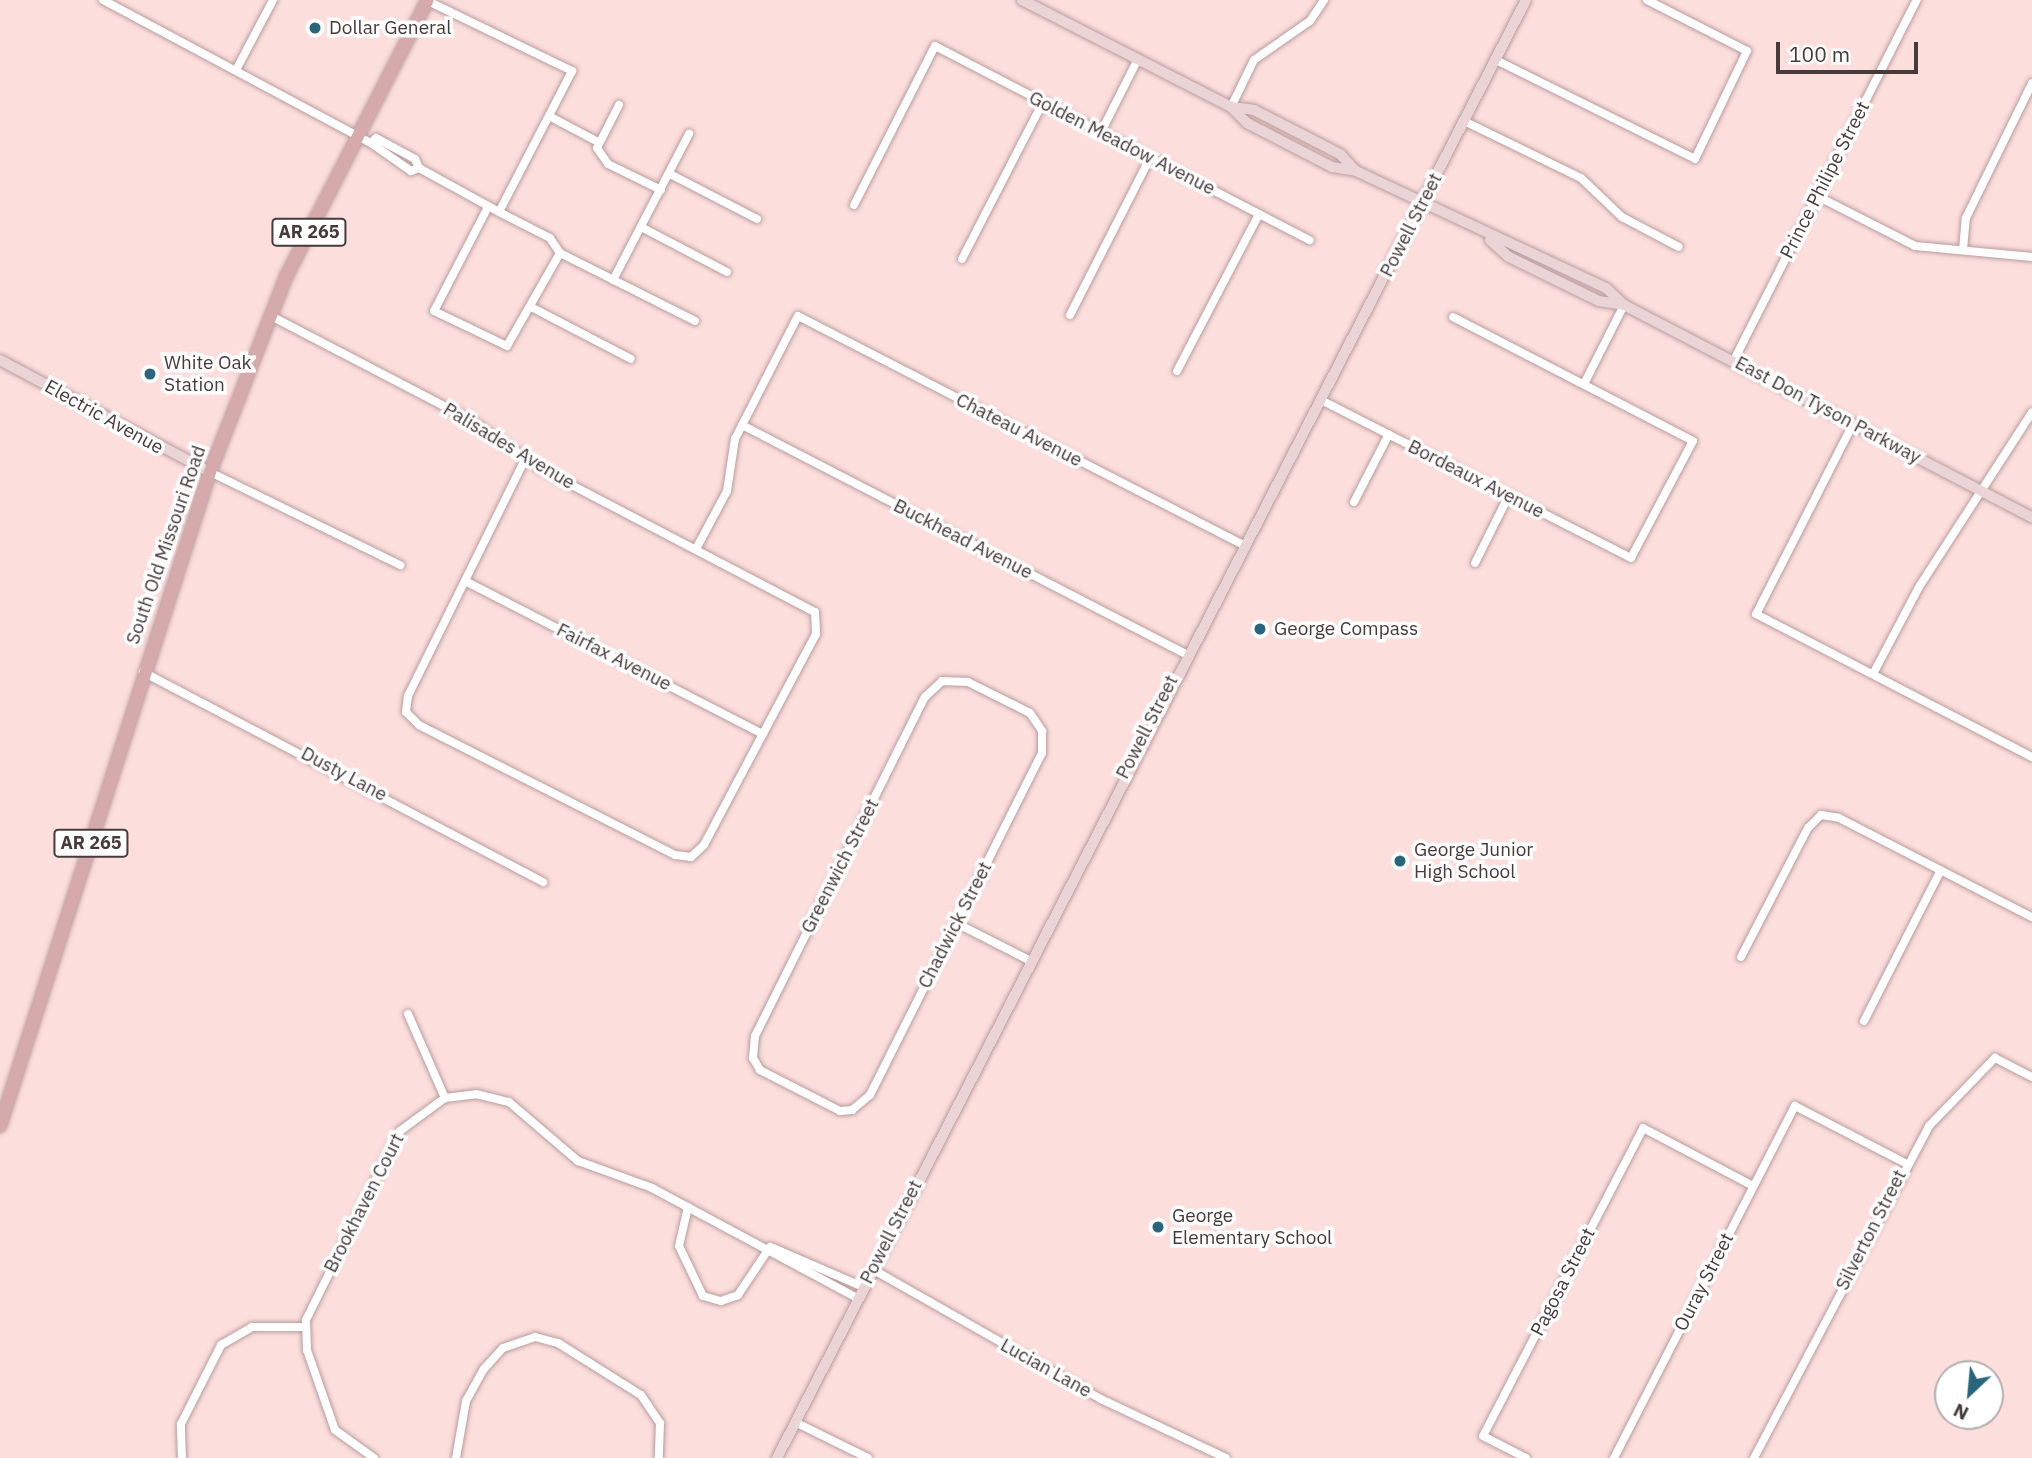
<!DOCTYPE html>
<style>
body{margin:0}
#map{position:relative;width:2032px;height:1458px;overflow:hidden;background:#fcdedd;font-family:"IBM Plex Sans",sans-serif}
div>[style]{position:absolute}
.roads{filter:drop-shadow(0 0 2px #b99d9d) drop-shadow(0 0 2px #b99d9d)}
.street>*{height:8px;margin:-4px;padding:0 4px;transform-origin:4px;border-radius:4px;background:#fff}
.secondary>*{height:10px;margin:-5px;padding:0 5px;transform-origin:5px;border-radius:5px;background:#ead4d5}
.primary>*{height:12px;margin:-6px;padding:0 6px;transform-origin:6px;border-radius:6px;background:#d6a9ab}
.dots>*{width:19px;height:19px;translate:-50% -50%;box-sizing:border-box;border:4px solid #fff;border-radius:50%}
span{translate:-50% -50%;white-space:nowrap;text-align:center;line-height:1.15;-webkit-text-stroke:7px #fff;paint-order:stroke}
.shield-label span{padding:2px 5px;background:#fff;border:2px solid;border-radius:5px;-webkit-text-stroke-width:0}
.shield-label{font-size:18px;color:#463a3a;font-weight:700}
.poi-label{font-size:19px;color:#463a3a}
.left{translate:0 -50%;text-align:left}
.street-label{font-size:19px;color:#463a3a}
.north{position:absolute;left:1934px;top:1360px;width:70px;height:70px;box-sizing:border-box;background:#fff;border:2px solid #b5b0b0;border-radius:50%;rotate:206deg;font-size:19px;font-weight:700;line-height:28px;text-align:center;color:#463a3a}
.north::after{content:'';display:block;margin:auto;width:24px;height:32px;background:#2a657e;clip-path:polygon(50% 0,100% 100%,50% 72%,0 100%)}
.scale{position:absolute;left:1776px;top:42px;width:142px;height:32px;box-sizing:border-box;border:4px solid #463a3a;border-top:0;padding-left:9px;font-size:21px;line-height:24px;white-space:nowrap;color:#463a3a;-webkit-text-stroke:5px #fff;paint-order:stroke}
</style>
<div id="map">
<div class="roads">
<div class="street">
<i style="left:103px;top:0;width:304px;rotate:28.1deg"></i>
<i style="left:371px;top:143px;width:49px;rotate:35deg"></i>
<i style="left:411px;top:171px;width:9px;rotate:-21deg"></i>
<i style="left:419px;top:168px;width:10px;rotate:-114deg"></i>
<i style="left:415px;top:159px;width:44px;rotate:-151.7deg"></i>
<i style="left:376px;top:138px;width:7px;rotate:135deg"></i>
<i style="left:1496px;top:60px;width:222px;rotate:26.4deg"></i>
<i style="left:1695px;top:159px;width:120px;rotate:-64.3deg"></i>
<i style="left:1747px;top:51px;width:112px;rotate:-153deg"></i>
<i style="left:236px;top:70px;width:79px;rotate:-62.1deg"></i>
<i style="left:619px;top:105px;width:48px;rotate:117.1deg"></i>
<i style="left:597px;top:148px;width:19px;rotate:55deg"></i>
<i style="left:608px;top:164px;width:59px;rotate:26.1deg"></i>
<i style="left:1231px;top:107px;width:52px;rotate:-63.9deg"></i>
<i style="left:1254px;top:60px;width:68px;rotate:-34.9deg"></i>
<i style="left:1310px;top:21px;width:25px;rotate:-56deg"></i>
<i style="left:549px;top:116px;width:55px;rotate:28deg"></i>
<i style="left:1464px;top:121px;width:130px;rotate:26deg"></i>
<i style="left:1581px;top:178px;width:57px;rotate:43.6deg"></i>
<i style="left:1622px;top:217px;width:64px;rotate:27.8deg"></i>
<i style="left:1101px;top:132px;width:82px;rotate:-63.1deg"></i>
<i style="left:419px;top:168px;width:91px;rotate:28.8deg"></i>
<i style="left:499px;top:212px;width:159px;rotate:-62.6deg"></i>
<i style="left:572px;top:71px;width:160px;rotate:-154.1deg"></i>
<i style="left:670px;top:174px;width:98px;rotate:27.3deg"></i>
<i style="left:1817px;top:196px;width:110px;rotate:27deg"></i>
<i style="left:1915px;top:246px;width:118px;rotate:5.4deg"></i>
<i style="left:854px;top:205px;width:178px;rotate:-63deg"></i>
<i style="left:935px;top:46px;width:422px;rotate:27.4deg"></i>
<i style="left:488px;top:207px;width:117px;rotate:117.4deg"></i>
<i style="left:434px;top:311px;width:81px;rotate:25.6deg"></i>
<i style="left:507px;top:346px;width:107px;rotate:-60.3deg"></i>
<i style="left:560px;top:253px;width:18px;rotate:-124deg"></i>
<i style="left:550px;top:238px;width:57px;rotate:-153deg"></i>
<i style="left:641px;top:227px;width:97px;rotate:27.6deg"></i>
<i style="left:1963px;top:250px;width:32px;rotate:-85deg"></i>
<i style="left:1966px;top:218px;width:150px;rotate:-63.9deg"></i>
<i style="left:560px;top:253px;width:151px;rotate:26.7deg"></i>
<i style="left:962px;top:259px;width:177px;rotate:-62.7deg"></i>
<i style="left:613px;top:280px;width:165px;rotate:-62.5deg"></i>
<i style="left:533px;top:308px;width:110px;rotate:27.5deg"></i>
<i style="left:1070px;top:315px;width:176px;rotate:-63deg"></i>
<i style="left:271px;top:316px;width:228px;rotate:27.5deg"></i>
<i style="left:473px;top:421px;width:83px;rotate:35.2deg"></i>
<i style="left:541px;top:469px;width:309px;rotate:27.6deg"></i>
<i style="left:815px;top:612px;width:22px;rotate:87deg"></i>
<i style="left:816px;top:634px;width:239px;rotate:118deg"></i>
<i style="left:704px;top:845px;width:18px;rotate:137deg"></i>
<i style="left:691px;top:857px;width:16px;rotate:-173deg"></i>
<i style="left:675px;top:855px;width:287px;rotate:-153.1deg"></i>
<i style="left:419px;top:725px;width:18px;rotate:-135deg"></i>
<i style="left:406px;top:712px;width:16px;rotate:-83deg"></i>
<i style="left:408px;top:696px;width:264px;rotate:-63.7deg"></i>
<i style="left:1734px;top:360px;width:404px;rotate:-63.1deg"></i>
<i style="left:1177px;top:371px;width:177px;rotate:-62.4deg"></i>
<i style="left:1584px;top:384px;width:89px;rotate:-63.1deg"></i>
<i style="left:1321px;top:400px;width:348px;rotate:27deg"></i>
<i style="left:1631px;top:558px;width:132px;rotate:-62.1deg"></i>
<i style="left:1693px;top:441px;width:270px;rotate:-152.7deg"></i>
<i style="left:1853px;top:424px;width:213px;rotate:117deg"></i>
<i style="left:1756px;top:614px;width:311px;rotate:27.4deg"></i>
<i style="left:742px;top:425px;width:499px;rotate:27.3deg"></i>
<i style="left:210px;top:472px;width:212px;rotate:26.1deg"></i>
<i style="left:1354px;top:502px;width:76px;rotate:-62.8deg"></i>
<i style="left:696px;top:549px;width:66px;rotate:-61.9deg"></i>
<i style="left:727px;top:491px;width:53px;rotate:-81.3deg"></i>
<i style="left:735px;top:439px;width:138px;rotate:-62.9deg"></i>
<i style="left:798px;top:316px;width:498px;rotate:27.2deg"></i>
<i style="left:1475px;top:563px;width:76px;rotate:-63.4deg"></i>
<i style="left:465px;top:581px;width:335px;rotate:27.2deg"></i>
<i style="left:143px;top:672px;width:452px;rotate:27.7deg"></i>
<i style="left:1873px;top:674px;width:98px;rotate:-62.1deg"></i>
<i style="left:1919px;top:587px;width:208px;rotate:-57.1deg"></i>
<i style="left:942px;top:681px;width:26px;rotate:2deg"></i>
<i style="left:968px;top:682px;width:69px;rotate:26.6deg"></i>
<i style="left:1030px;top:713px;width:22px;rotate:56deg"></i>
<i style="left:1042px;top:731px;width:22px;rotate:90deg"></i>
<i style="left:1042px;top:753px;width:383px;rotate:116.7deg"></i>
<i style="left:870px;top:1095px;width:23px;rotate:140deg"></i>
<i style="left:852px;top:1110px;width:12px;rotate:175deg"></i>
<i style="left:840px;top:1111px;width:90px;rotate:-152.9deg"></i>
<i style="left:760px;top:1070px;width:14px;rotate:-120deg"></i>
<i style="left:753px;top:1058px;width:22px;rotate:-85deg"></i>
<i style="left:755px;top:1036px;width:379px;rotate:-63.4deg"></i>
<i style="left:925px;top:697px;width:23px;rotate:-43deg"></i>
<i style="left:956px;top:923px;width:82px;rotate:26.9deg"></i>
<i style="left:1741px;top:957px;width:145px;rotate:-62.6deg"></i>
<i style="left:1808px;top:828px;width:18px;rotate:-45deg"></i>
<i style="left:1821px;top:815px;width:18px;rotate:9deg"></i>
<i style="left:1839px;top:818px;width:217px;rotate:27.2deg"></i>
<i style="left:408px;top:1014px;width:92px;rotate:66.2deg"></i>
<i style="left:1864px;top:1021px;width:169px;rotate:-63deg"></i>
<i style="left:688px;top:1207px;width:40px;rotate:103deg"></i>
<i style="left:679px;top:1246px;width:55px;rotate:64.4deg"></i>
<i style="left:703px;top:1296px;width:19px;rotate:16deg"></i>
<i style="left:721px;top:1301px;width:18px;rotate:-19deg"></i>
<i style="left:738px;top:1295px;width:58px;rotate:-56.3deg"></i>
<i style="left:773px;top:1248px;width:98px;rotate:23.4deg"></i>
<i style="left:872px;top:1269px;width:263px;rotate:29.6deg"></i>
<i style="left:1101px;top:1399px;width:138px;rotate:25.3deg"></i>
<i style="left:795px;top:1422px;width:81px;rotate:26.3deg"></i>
<i style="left:182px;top:1458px;width:34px;rotate:-92deg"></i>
<i style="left:181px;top:1424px;width:89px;rotate:-63.1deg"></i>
<i style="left:221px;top:1345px;width:36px;rotate:-30deg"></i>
<i style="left:252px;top:1327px;width:53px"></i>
<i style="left:374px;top:1458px;width:48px;rotate:-144.3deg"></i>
<i style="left:335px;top:1430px;width:85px;rotate:-109.3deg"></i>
<i style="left:307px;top:1350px;width:30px;rotate:-92deg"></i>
<i style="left:306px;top:1320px;width:211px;rotate:-63.6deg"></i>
<i style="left:400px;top:1131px;width:56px;rotate:-36.3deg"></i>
<i style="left:445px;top:1098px;width:31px;rotate:-7deg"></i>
<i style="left:476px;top:1094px;width:34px;rotate:14deg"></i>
<i style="left:509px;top:1102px;width:91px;rotate:40.5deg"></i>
<i style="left:578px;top:1161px;width:79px;rotate:20deg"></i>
<i style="left:652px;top:1188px;width:233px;rotate:28.2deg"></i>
<i style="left:456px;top:1458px;width:58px;rotate:-80deg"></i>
<i style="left:466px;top:1401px;width:37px;rotate:-61deg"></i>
<i style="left:484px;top:1369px;width:28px;rotate:-48deg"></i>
<i style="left:503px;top:1348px;width:34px;rotate:-19deg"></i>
<i style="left:535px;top:1337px;width:24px;rotate:15deg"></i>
<i style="left:558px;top:1343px;width:98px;rotate:32.1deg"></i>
<i style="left:641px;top:1395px;width:34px;rotate:56deg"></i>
<i style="left:660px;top:1423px;width:35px;rotate:92deg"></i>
<i style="left:1526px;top:1458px;width:48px;rotate:-152.9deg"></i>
<i style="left:1483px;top:1436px;width:347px;rotate:-62.5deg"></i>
<i style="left:1643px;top:1128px;width:124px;rotate:27.8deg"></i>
<i style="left:1614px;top:1458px;width:396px;rotate:-62.8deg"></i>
<i style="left:1795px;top:1106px;width:124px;rotate:27.4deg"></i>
<i style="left:1754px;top:1458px;width:375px;rotate:-62.2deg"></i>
<i style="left:1929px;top:1126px;width:95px;rotate:-45.9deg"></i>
<i style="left:1995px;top:1058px;width:42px;rotate:27.2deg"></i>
</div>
<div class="secondary">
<i style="left:1022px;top:0;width:235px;rotate:27.1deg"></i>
<i style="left:1231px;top:107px;width:23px;rotate:45deg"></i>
<i style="left:1247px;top:123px;width:96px;rotate:27.4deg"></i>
<i style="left:1332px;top:167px;width:24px;rotate:9deg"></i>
<i style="left:1356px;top:171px;width:276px;rotate:25.1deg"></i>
<i style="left:1606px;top:288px;width:25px;rotate:43deg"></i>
<i style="left:1624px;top:305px;width:460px;rotate:27.5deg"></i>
<i style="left:1231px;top:107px;width:23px;rotate:7deg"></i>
<i style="left:1254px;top:110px;width:97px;rotate:27.1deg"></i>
<i style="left:1340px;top:154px;width:23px;rotate:47deg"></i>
<i style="left:1490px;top:240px;width:25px;rotate:42deg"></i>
<i style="left:1509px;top:257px;width:100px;rotate:26.1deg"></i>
<i style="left:1599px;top:301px;width:25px;rotate:9deg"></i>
<i style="left:0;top:360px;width:238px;rotate:28.1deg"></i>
<i style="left:777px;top:1458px;width:1639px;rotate:-62.81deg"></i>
</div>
<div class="primary">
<i style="left:0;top:1126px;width:687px;rotate:-72.2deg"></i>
<i style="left:210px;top:472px;width:212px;rotate:-68.7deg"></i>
<i style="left:287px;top:275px;width:309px;rotate:-62.9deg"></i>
</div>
</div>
<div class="dots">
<i style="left:315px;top:28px;background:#2a657e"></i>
<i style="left:150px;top:374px;background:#2a657e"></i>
<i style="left:1260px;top:629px;background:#2a657e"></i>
<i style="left:1400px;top:861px;background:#2a657e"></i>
<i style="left:1158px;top:1227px;background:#2a657e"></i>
</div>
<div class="shield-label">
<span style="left:309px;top:232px">AR 265</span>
<span style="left:91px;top:843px">AR 265</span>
</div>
<div class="poi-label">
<span class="left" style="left:329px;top:28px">Dollar General</span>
<span class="left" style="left:164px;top:374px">White Oak<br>Station</span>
<span class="left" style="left:1274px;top:629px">George Compass</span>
<span class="left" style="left:1414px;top:861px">George Junior<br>High School</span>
<span class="left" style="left:1172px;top:1227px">George<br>Elementary School</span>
</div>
<div class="street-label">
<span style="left:1122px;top:143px;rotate:27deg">Golden Meadow Avenue</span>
<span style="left:1825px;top:180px;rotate:-63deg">Prince Philipe Street</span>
<span style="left:1411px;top:225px;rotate:-63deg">Powell Street</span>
<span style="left:1828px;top:410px;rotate:28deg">East Don Tyson Parkway</span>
<span style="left:104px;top:417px;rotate:29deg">Electric Avenue</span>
<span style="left:1019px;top:430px;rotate:27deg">Chateau Avenue</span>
<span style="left:509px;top:446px;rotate:31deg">Palisades Avenue</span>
<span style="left:1476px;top:479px;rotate:27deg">Bordeaux Avenue</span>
<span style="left:963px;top:539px;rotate:27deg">Buckhead Avenue</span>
<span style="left:166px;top:545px;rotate:-71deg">South Old Missouri Road</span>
<span style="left:614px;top:657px;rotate:27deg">Fairfax Avenue</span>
<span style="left:1147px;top:727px;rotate:-63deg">Powell Street</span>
<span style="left:344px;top:774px;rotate:28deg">Dusty Lane</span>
<span style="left:840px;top:866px;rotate:-63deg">Greenwich Street</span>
<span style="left:955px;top:925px;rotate:-63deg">Chadwick Street</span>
<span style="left:364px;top:1203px;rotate:-63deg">Brookhaven Court</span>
<span style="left:1871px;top:1230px;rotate:-63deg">Silverton Street</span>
<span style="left:891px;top:1232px;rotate:-63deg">Powell Street</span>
<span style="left:1563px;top:1282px;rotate:-63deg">Pagosa Street</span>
<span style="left:1704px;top:1282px;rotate:-63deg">Ouray Street</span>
<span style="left:1046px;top:1368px;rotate:29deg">Lucian Lane</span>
</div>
<div class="north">N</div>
<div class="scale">100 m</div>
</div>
